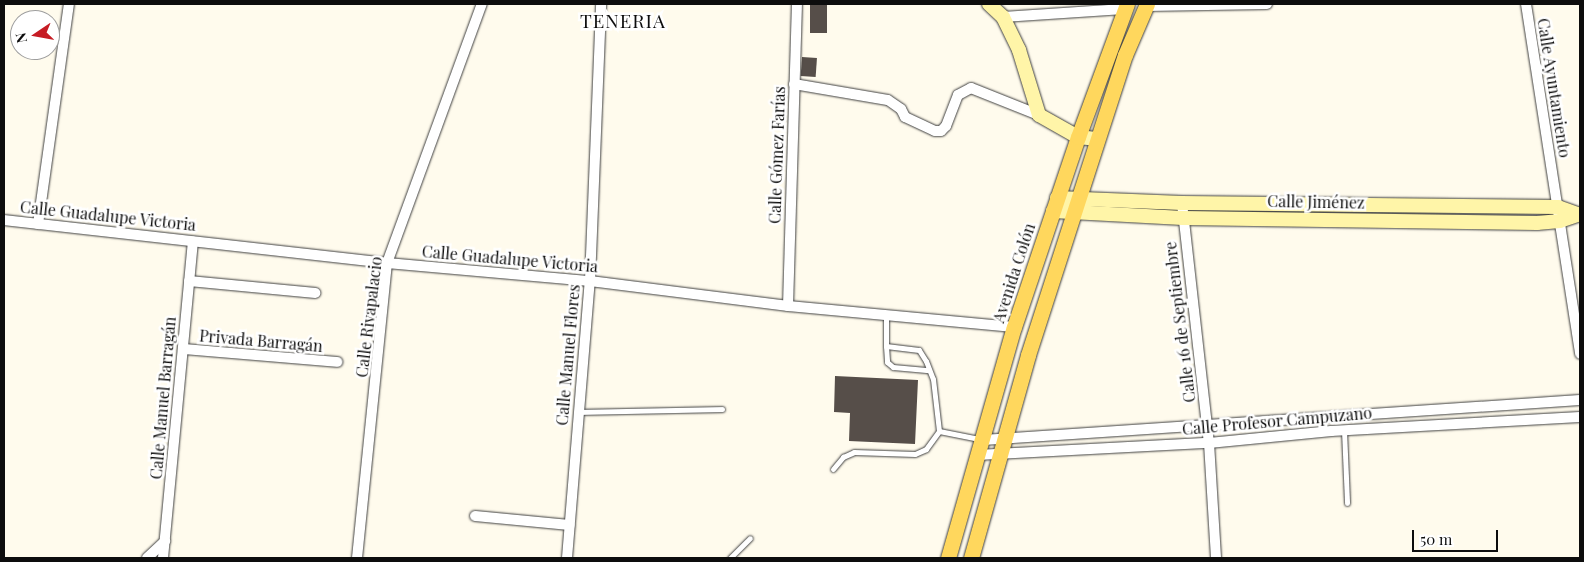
<!DOCTYPE html>
<meta charset="utf-8">
<style>
body{margin:0}
#map{position:relative;width:1584px;height:562px;overflow:hidden;background:#fffbed;font-family:"Playfair Display",serif}
div>[style]{position:absolute}
.building>*{inset:0;background:#564e49;transform-origin:0 0}
.roads{filter:drop-shadow(0 0 1px #404040) drop-shadow(0 0 1px #404040)}
.lane>*{height:5px;margin:-2.5px;padding:0 2.5px;transform-origin:2.5px;border-radius:2.5px;background:#fff}
.street>*{height:10px;margin:-5px;padding:0 5px;transform-origin:5px;border-radius:5px;background:#fff}
.secondary>*{height:14px;margin:-7px;padding:0 7px;transform-origin:7px;border-radius:7px;background:#fff5a8}
.primary>*{height:15px;margin:-7.5px;padding:0 7.5px;transform-origin:7.5px;border-radius:7.5px;background:#ffd75d}
span{translate:-50% -50%;white-space:nowrap;text-align:center;line-height:1.15;-webkit-text-stroke:5px #fff;paint-order:stroke}
.street-label{font-size:16px;color:#0d0d0d}
.quarter-label{font-size:19px;color:#0d0d0d;letter-spacing:1px}
.frame{position:absolute;inset:0;border:5px solid #0d0d0d;pointer-events:none}
.north{position:absolute;left:10px;top:10px;width:50px;height:50px;box-sizing:border-box;background:#fff;border:1px solid #9e9e9e;border-radius:50%;rotate:258deg;font-size:14px;font-weight:700;line-height:20px;text-align:center;color:#0d0d0d}
.north::after{content:'';display:block;margin:auto;width:18px;height:22px;background:#c61c24;clip-path:polygon(50% 0,100% 100%,50% 72%,0 100%)}
.scale{position:absolute;left:1412px;top:530px;width:86px;height:22px;box-sizing:border-box;border:2px solid #0d0d0d;border-top:0;padding-left:6px;font-size:15px;line-height:18px;white-space:nowrap;color:#0d0d0d;-webkit-text-stroke:4px #fff;paint-order:stroke}
</style>
<div id="map">
<div class="building">
<i style="left:810px;top:4px;width:17px;height:29px"></i>
<i style="left:802px;top:57px;width:15px;height:19px;rotate:4deg"></i>
<i style="clip-path:polygon(835px 376px,918px 380px,915px 444px,849px 441px,850px 413px,834px 412px)"></i>
</div>
<div class="roads">
<div class="lane">
<i style="left:886px;top:315px;width:31px;rotate:90deg"></i>
<i style="left:886px;top:346px;width:33px;rotate:7deg"></i>
<i style="left:919px;top:350px;width:13px;rotate:58deg"></i>
<i style="left:926px;top:361px;width:19px;rotate:69deg"></i>
<i style="left:933px;top:379px;width:52px;rotate:83.4deg"></i>
<i style="left:886px;top:346px;width:16px;rotate:86deg"></i>
<i style="left:887px;top:362px;width:8px;rotate:40deg"></i>
<i style="left:893px;top:367px;width:36px;rotate:5deg"></i>
<i style="left:579px;top:412px;width:143px;rotate:-1.2deg"></i>
<i style="left:1344px;top:430px;width:73px;rotate:87.6deg"></i>
<i style="left:833px;top:469px;width:16px;rotate:-50deg"></i>
<i style="left:843px;top:457px;width:12px;rotate:-24deg"></i>
<i style="left:854px;top:452px;width:61px;rotate:1.9deg"></i>
<i style="left:915px;top:454px;width:12px;rotate:-24deg"></i>
<i style="left:926px;top:449px;width:22px;rotate:-54deg"></i>
<i style="left:939px;top:431px;width:41px;rotate:11.3deg"></i>
<i style="left:730px;top:558px;width:28px;rotate:-45deg"></i>
</div>
<div class="street">
<i style="left:1526px;top:4px;width:354px;rotate:81.2deg"></i>
<i style="left:1146px;top:6px;width:121px;rotate:-0.9deg"></i>
<i style="left:1003px;top:17px;width:121px;rotate:-3.8deg"></i>
<i style="left:794px;top:84px;width:95px;rotate:9.7deg"></i>
<i style="left:888px;top:100px;width:16px;rotate:35deg"></i>
<i style="left:901px;top:109px;width:9px;rotate:63deg"></i>
<i style="left:905px;top:117px;width:33px;rotate:25deg"></i>
<i style="left:935px;top:131px;width:6px"></i>
<i style="left:941px;top:131px;width:7px;rotate:-45deg"></i>
<i style="left:946px;top:126px;width:33px;rotate:-69deg"></i>
<i style="left:958px;top:95px;width:15px;rotate:-28deg"></i>
<i style="left:971px;top:88px;width:73px;rotate:21.7deg"></i>
<i style="left:1182px;top:203px;width:242px;rotate:83.6deg"></i>
<i style="left:1209px;top:443px;width:115px;rotate:86.5deg"></i>
<i style="left:4px;top:220px;width:385px;rotate:6.4deg"></i>
<i style="left:387px;top:263px;width:204px;rotate:5.1deg"></i>
<i style="left:590px;top:281px;width:200px;rotate:7.2deg"></i>
<i style="left:788px;top:306px;width:227px;rotate:5.3deg"></i>
<i style="left:38px;top:224px;width:222px;rotate:-82deg"></i>
<i style="left:189px;top:281px;width:127px;rotate:5.4deg"></i>
<i style="left:788px;top:306px;width:302px;rotate:-88.3deg"></i>
<i style="left:183px;top:349px;width:155px;rotate:4.8deg"></i>
<i style="left:983px;top:440px;width:598px;rotate:-3.83deg"></i>
<i style="left:977px;top:455px;width:232px;rotate:-3deg"></i>
<i style="left:1209px;top:443px;width:123px;rotate:-5.6deg"></i>
<i style="left:1331px;top:431px;width:249px;rotate:-3.2deg"></i>
<i style="left:475px;top:516px;width:95px;rotate:5.4deg"></i>
<i style="left:147px;top:558px;width:25px;rotate:-43deg"></i>
<i style="left:163px;top:558px;width:318px;rotate:-84.6deg"></i>
<i style="left:357px;top:558px;width:297px;rotate:-84.2deg"></i>
<i style="left:387px;top:263px;width:276px;rotate:-69.9deg"></i>
<i style="left:567px;top:558px;width:278px;rotate:-85.3deg"></i>
<i style="left:590px;top:281px;width:277px;rotate:-87.7deg"></i>
</div>
<div class="secondary">
<i style="left:989px;top:4px;width:19px;rotate:43deg"></i>
<i style="left:1003px;top:17px;width:37px;rotate:64deg"></i>
<i style="left:1019px;top:50px;width:68px;rotate:72.9deg"></i>
<i style="left:1039px;top:115px;width:45px;rotate:29.4deg"></i>
<i style="left:1078px;top:137px;width:20px;rotate:6deg"></i>
<i style="left:1057px;top:198px;width:125px;rotate:2.3deg"></i>
<i style="left:1182px;top:203px;width:376px;rotate:0.6deg"></i>
<i style="left:1558px;top:207px;width:20px;rotate:20deg"></i>
<i style="left:1053px;top:211px;width:130px;rotate:3.1deg"></i>
<i style="left:1183px;top:218px;width:354px;rotate:0.8deg"></i>
<i style="left:1537px;top:223px;width:23px;rotate:-5deg"></i>
<i style="left:1560px;top:221px;width:21px;rotate:-19deg"></i>
</div>
<div class="primary">
<i style="left:948px;top:558px;width:240px;rotate:-74.1deg"></i>
<i style="left:1014px;top:327px;width:200px;rotate:-71.4deg"></i>
<i style="left:1078px;top:137px;width:142px;rotate:-69.8deg"></i>
<i style="left:971px;top:558px;width:211px;rotate:-74.3deg"></i>
<i style="left:1028px;top:355px;width:315px;rotate:-72.1deg"></i>
<i style="left:1125px;top:55px;width:56px;rotate:-66.7deg"></i>
</div>
</div>
<div class="street-label">
<span style="left:1554px;top:88px;rotate:81deg">Calle Ayuntamiento</span>
<span style="left:777px;top:155px;rotate:-88deg">Calle Gómez Farías</span>
<span style="left:1316px;top:202px;rotate:1deg">Calle Jiménez</span>
<span style="left:108px;top:216px;rotate:6deg">Calle Guadalupe Victoria</span>
<span style="left:510px;top:259px;rotate:5deg">Calle Guadalupe Victoria</span>
<span style="left:1014px;top:273px;rotate:-72deg">Avenida Colón</span>
<span style="left:369px;top:317px;rotate:-83deg">Calle Rivapalacio</span>
<span style="left:1180px;top:322px;rotate:-97deg">Calle 16 de Septiembre</span>
<span style="left:261px;top:341px;rotate:5deg">Privada Barragán</span>
<span style="left:568px;top:355px;rotate:-85deg">Calle Manuel Flores</span>
<span style="left:163px;top:398px;rotate:-85deg">Calle Manuel Barragán</span>
<span style="left:1277px;top:421px;rotate:-5deg">Calle Profesor Campuzano</span>
</div>
<div class="quarter-label">
<span style="left:623px;top:21px">TENERIA</span>
</div>
<div class="frame"></div>
<div class="north">N</div>
<div class="scale">50 m</div>
</div>
